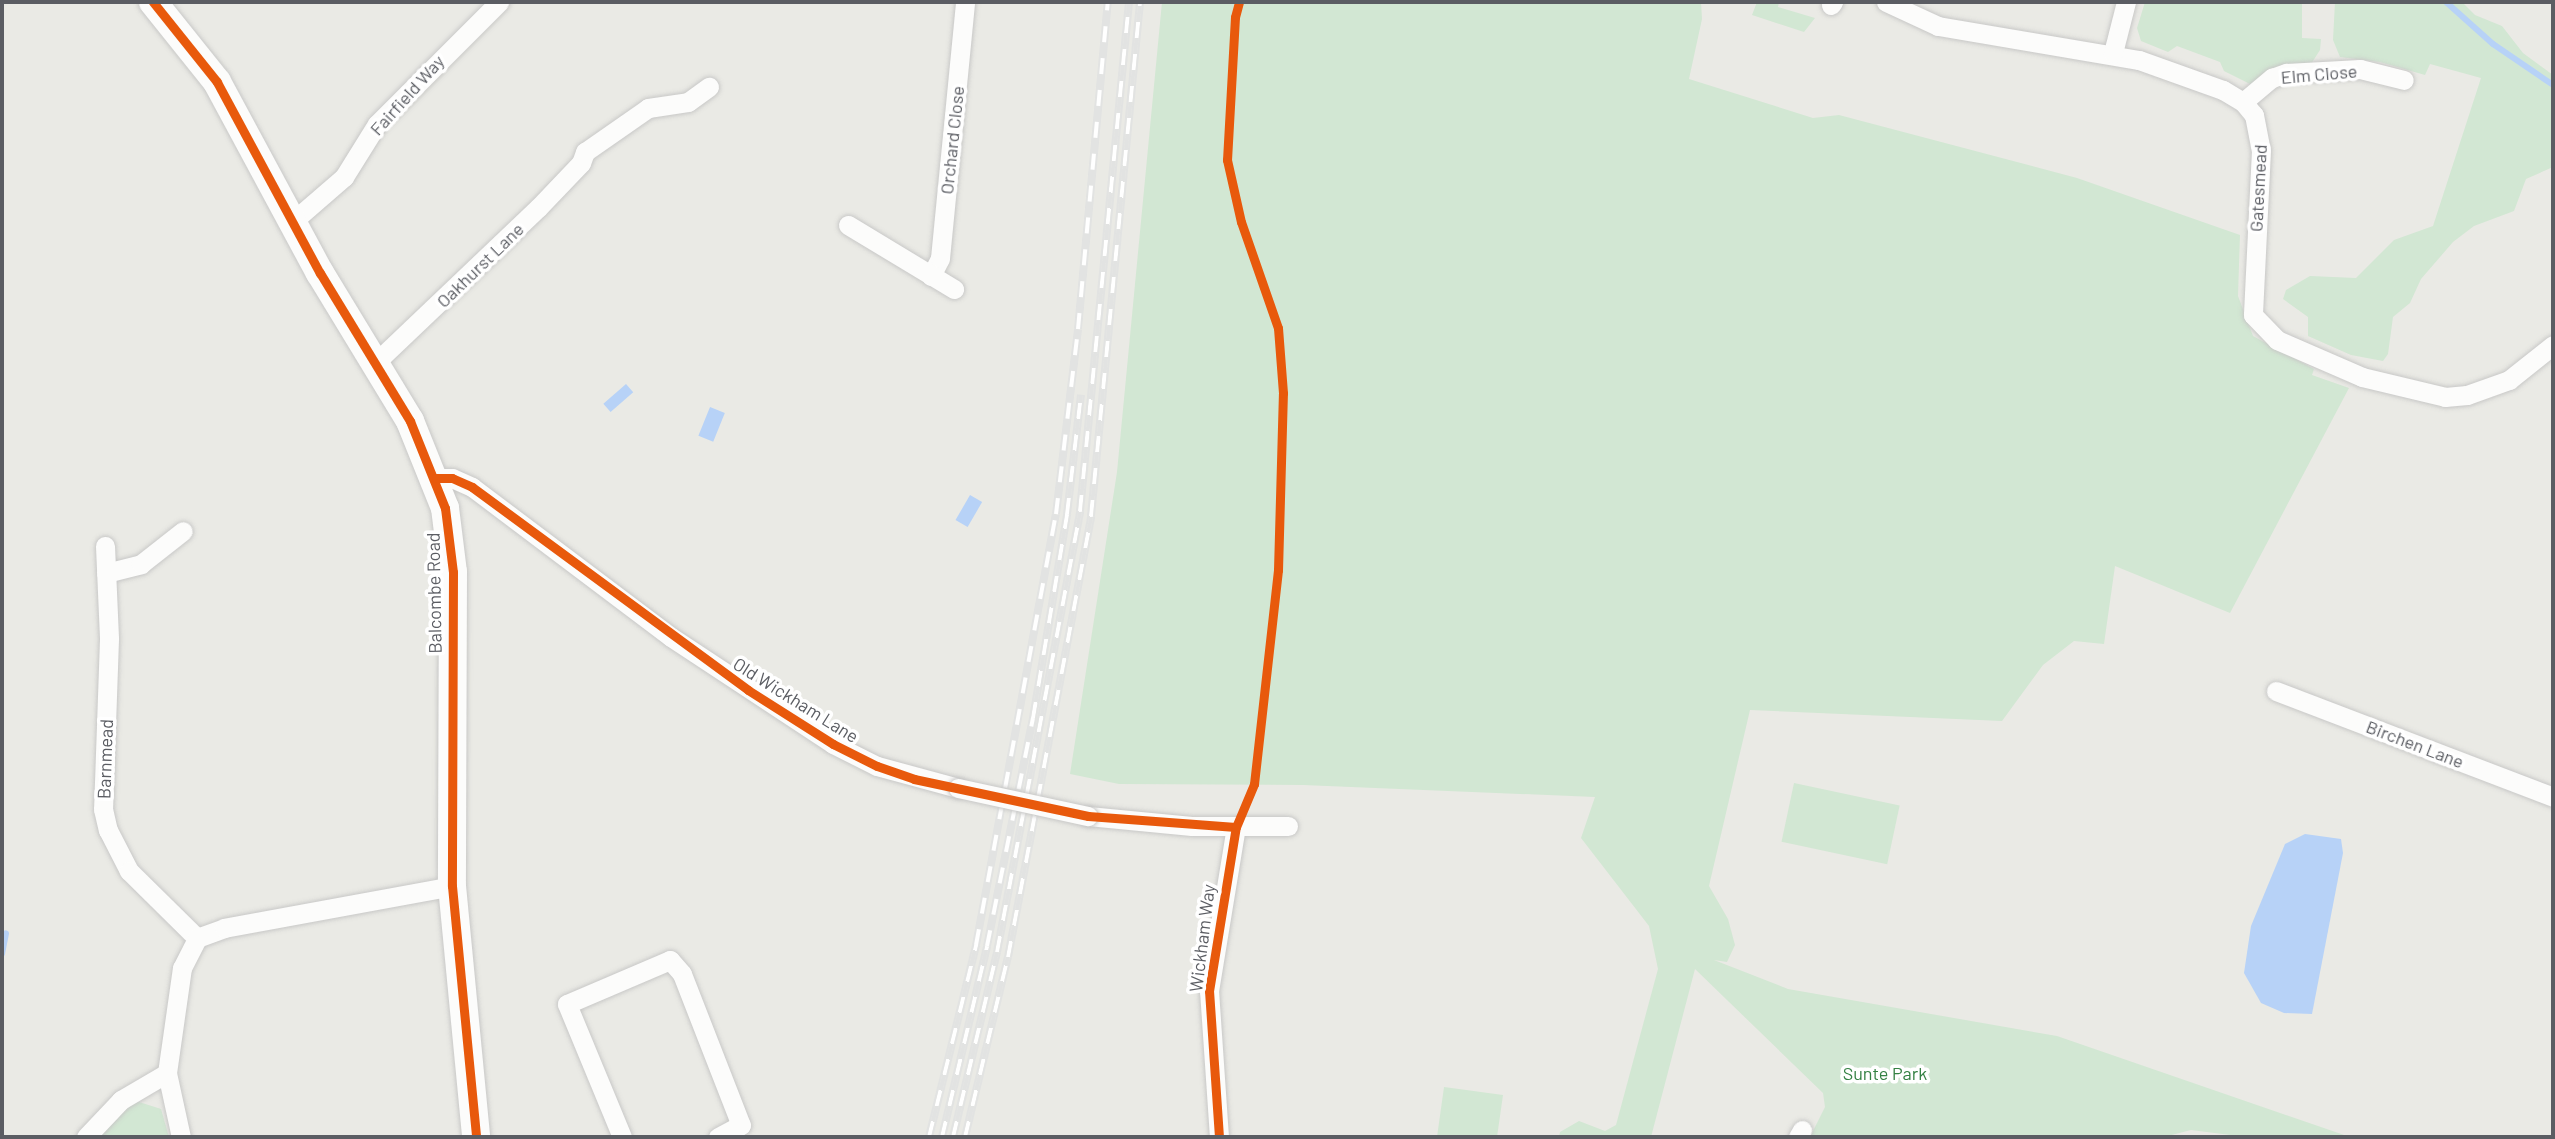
<!DOCTYPE html>
<style>
body{margin:0}
#map{position:relative;width:2555px;height:1139px;overflow:hidden;background:#eaeae5;font-family:Barlow,sans-serif}
div>[style]{position:absolute}
.green>*{inset:0;background:#d2e7d3;transform-origin:0 0}
.water>*{inset:0;background:#b7d2f7;transform-origin:0 0}
.stream>*{height:6px;margin:-3px;padding:0 3px;transform-origin:3px;border-radius:3px;background:#b7d2f7}
.roads{filter:drop-shadow(0 0 2px #c8c8c7) drop-shadow(0 0 2px #c8c8c7)}
.street>*{height:19px;margin:-9.5px;padding:0 9.5px;transform-origin:9.5px;border-radius:9.5px;background:#fcfcfb}
.secondary>*{height:28px;margin:-14px;padding:0 14px;transform-origin:14px;border-radius:14px;background:#fcfcfb}
.rail>*{height:8px;margin-top:-4px;transform-origin:0;background:repeating-linear-gradient(90deg,#fff 0 16px,#e2e3e2 0 32px);box-sizing:border-box;border-block:2px solid #e2e3e2}
.bridges{filter:drop-shadow(0 0 2px #c8c8c7) drop-shadow(0 0 2px #c8c8c7)}
.street-bridge>*{height:19px;margin:-9.5px;padding:0 9.5px;transform-origin:9.5px;border-radius:9.5px;background:#fcfcfb}
.cycleway>*{height:9px;margin:-4.5px;padding:0 4.5px;transform-origin:4.5px;border-radius:4.5px;background:#e8590c}
span{translate:-50% -50%;white-space:nowrap;text-align:center;line-height:1.15;-webkit-text-stroke:7px #fff;paint-order:stroke}
.street-label{font-size:18px;color:#5b5d63}
.park-label{font-size:18px;color:#348143}
.frame{position:absolute;inset:0;border:4px solid #5b5d63;pointer-events:none}
</style>
<div id="map">
<div class="green">
<i style="clip-path:polygon(1162px 2px,1701px 2px,1702px 19px,1689px 79px,1813px 118px,1839px 115px,2077px 178px,2240px 235px,2238px 296px,2253px 336px,2314px 369px,2312px 375px,2349px 388px,2230px 613px,2115px 566px,2104px 644px,2074px 641px,2043px 665px,2002px 721px,1750px 710px,1709px 886px,1728px 919px,1735px 945px,1727px 962px,1714px 960px,1788px 989px,2057px 1036px,2350px 1137px,2246px 1137px,2191px 1130px,2164px 1137px,1810px 1137px,1825px 1107px,1823px 1093px,1695px 969px,1651px 1137px,1559px 1137px,1560px 1132px,1579px 1121px,1605px 1131px,1616px 1125px,1658px 969px,1649px 926px,1581px 838px,1595px 797px,1303px 785px,1119px 784px,1070px 774px,1117px 472px)"></i>
<i style="clip-path:polygon(1757px 2px,1779px 2px,1778px 7px,1815px 18px,1804px 32px,1752px 15px)"></i>
<i style="clip-path:polygon(2145px 2px,2302px 2px,2302px 38px,2321px 39px,2320px 50px,2311px 64px,2252px 85px,2224px 71px,2220px 62px,2177px 46px,2168px 52px,2141px 41px,2137px 28px)"></i>
<i style="clip-path:polygon(2335px 2px,2462px 2px,2475px 15px,2502px 26px,2523px 53px,2553px 75px,2553px 167px,2526px 179px,2514px 211px,2474px 226px,2453px 242px,2421px 279px,2410px 303px,2393px 317px,2388px 354px,2383px 361px,2351px 355px,2308px 336px,2308px 317px,2283px 299px,2286px 290px,2310px 276px,2356px 278px,2394px 240px,2433px 226px,2481px 78px,2430px 64px,2425px 75px,2380px 62px,2340px 57px,2333px 40px)"></i>
<i style="left:1794px;top:783px;width:108px;height:60px;rotate:12deg"></i>
<i style="clip-path:polygon(1444px 1087px,1503px 1095px,1497px 1137px,1437px 1137px)"></i>
<i style="clip-path:polygon(136px 1101px,161px 1109px,169px 1137px,95px 1137px,120px 1109px)"></i>
</div>
<div class="water">
<i style="left:626px;top:384px;width:11px;height:30px;rotate:49deg"></i>
<i style="left:710px;top:407px;width:16px;height:31px;rotate:22deg"></i>
<i style="left:970px;top:495px;width:14px;height:29px;rotate:30deg"></i>
<i style="clip-path:polygon(2305px 834px,2341px 839px,2343px 853px,2312px 1014px,2284px 1013px,2261px 1003px,2244px 973px,2251px 926px,2285px 844px)"></i>
</div>
<div class="stream">
<i style="left:2446px;top:2px;width:63px;rotate:41.8deg"></i>
<i style="left:2493px;top:44px;width:73px;rotate:34.3deg"></i>
<i style="left:2px;top:954px;width:21px;rotate:-79deg"></i>
</div>
<div class="roads">
<div class="street">
<i style="left:1886px;top:2px;width:57px;rotate:24.8deg"></i>
<i style="left:1938px;top:26px;width:204px;rotate:9.6deg"></i>
<i style="left:2139px;top:60px;width:89px;rotate:19.7deg"></i>
<i style="left:2223px;top:90px;width:23px;rotate:31deg"></i>
<i style="left:2243px;top:102px;width:17px;rotate:50deg"></i>
<i style="left:2254px;top:115px;width:36px;rotate:79deg"></i>
<i style="left:2261px;top:150px;width:165px;rotate:92.8deg"></i>
<i style="left:2253px;top:315px;width:35px;rotate:46deg"></i>
<i style="left:2277px;top:340px;width:93px;rotate:23.5deg"></i>
<i style="left:2362px;top:377px;width:85px;rotate:13.5deg"></i>
<i style="left:2445px;top:397px;width:22px;rotate:-5deg"></i>
<i style="left:2467px;top:395px;width:45px;rotate:-19.7deg"></i>
<i style="left:2509px;top:380px;width:56px;rotate:-38.5deg"></i>
<i style="left:1831px;top:5px;width:4px;rotate:-56deg"></i>
<i style="left:2113px;top:53px;width:53px;rotate:-75.7deg"></i>
<i style="left:2243px;top:102px;width:38px;rotate:-40deg"></i>
<i style="left:2272px;top:78px;width:15px;rotate:-20deg"></i>
<i style="left:2286px;top:73px;width:74px;rotate:-3.1deg"></i>
<i style="left:2360px;top:69px;width:45px;rotate:14deg"></i>
<i style="left:292px;top:222px;width:69px;rotate:-40.9deg"></i>
<i style="left:344px;top:177px;width:62px;rotate:-58.1deg"></i>
<i style="left:377px;top:124px;width:173px;rotate:-45deg"></i>
<i style="left:848px;top:225px;width:124px;rotate:31.1deg"></i>
<i style="left:931px;top:276px;width:20px;rotate:-63deg"></i>
<i style="left:940px;top:258px;width:257px;rotate:-84.4deg"></i>
<i style="left:375px;top:363px;width:225px;rotate:-43.6deg"></i>
<i style="left:538px;top:208px;width:62px;rotate:-46.3deg"></i>
<i style="left:581px;top:163px;width:12px;rotate:-70deg"></i>
<i style="left:585px;top:152px;width:77px;rotate:-34.9deg"></i>
<i style="left:648px;top:108px;width:40px;rotate:-8.5deg"></i>
<i style="left:688px;top:102px;width:26px;rotate:-36deg"></i>
<i style="left:436px;top:478px;width:16px"></i>
<i style="left:452px;top:478px;width:22px;rotate:24deg"></i>
<i style="left:472px;top:487px;width:249px;rotate:37deg"></i>
<i style="left:671px;top:637px;width:194px;rotate:33.4deg"></i>
<i style="left:833px;top:744px;width:49px;rotate:26.6deg"></i>
<i style="left:877px;top:766px;width:84px;rotate:15.2deg"></i>
<i style="left:105px;top:546px;width:93px;rotate:87.5deg"></i>
<i style="left:109px;top:639px;width:170px;rotate:92deg"></i>
<i style="left:103px;top:809px;width:22px;rotate:77deg"></i>
<i style="left:108px;top:830px;width:46px;rotate:62.9deg"></i>
<i style="left:129px;top:871px;width:95px;rotate:44.6deg"></i>
<i style="left:106px;top:573px;width:36px;rotate:-14deg"></i>
<i style="left:141px;top:564px;width:53px;rotate:-38.2deg"></i>
<i style="left:2276px;top:691px;width:297px;rotate:20.9deg"></i>
<i style="left:1088px;top:816px;width:104px;rotate:5.5deg"></i>
<i style="left:1192px;top:826px;width:96px"></i>
<i style="left:167px;top:1073px;width:66px;rotate:77.7deg"></i>
<i style="left:86px;top:1137px;width:51px;rotate:-46.6deg"></i>
<i style="left:121px;top:1100px;width:53px;rotate:-30.4deg"></i>
<i style="left:167px;top:1073px;width:106px;rotate:-81.9deg"></i>
<i style="left:182px;top:968px;width:34px;rotate:-63deg"></i>
<i style="left:197px;top:938px;width:29px;rotate:-20deg"></i>
<i style="left:224px;top:928px;width:232px;rotate:-10.4deg"></i>
<i style="left:622px;top:1137px;width:144px;rotate:-112.5deg"></i>
<i style="left:567px;top:1004px;width:112px;rotate:-23.1deg"></i>
<i style="left:670px;top:960px;width:18px;rotate:49deg"></i>
<i style="left:682px;top:974px;width:162px;rotate:68.7deg"></i>
<i style="left:741px;top:1125px;width:26px;rotate:152deg"></i>
<i style="left:1219px;top:1137px;width:146px;rotate:-93.9deg"></i>
<i style="left:1209px;top:991px;width:166px;rotate:-80.7deg"></i>
<i style="left:1798px;top:1137px;width:8px;rotate:-60deg"></i>
</div>
<div class="secondary">
<i style="left:153px;top:2px;width:102px;rotate:51.3deg"></i>
<i style="left:217px;top:82px;width:217px;rotate:61.7deg"></i>
<i style="left:320px;top:273px;width:173px;rotate:58.7deg"></i>
<i style="left:410px;top:421px;width:94px;rotate:68.1deg"></i>
<i style="left:445px;top:508px;width:64px;rotate:82.9deg"></i>
<i style="left:453px;top:572px;width:314px;rotate:90.2deg"></i>
<i style="left:452px;top:886px;width:252px;rotate:84.5deg"></i>
</div>
</div>
<div class="rail">
<i style="left:929px;top:1137px;width:198px;rotate:-76.2deg"></i>
<i style="left:976px;top:945px;width:438px;rotate:-79.5deg"></i>
<i style="left:1056px;top:514px;width:186px;rotate:-83.2deg"></i>
<i style="left:1078px;top:329px;width:328px;rotate:-84.8deg"></i>
<i style="left:942px;top:1137px;width:196px;rotate:-76.7deg"></i>
<i style="left:987px;top:946px;width:233px;rotate:-78.6deg"></i>
<i style="left:1033px;top:718px;width:207px;rotate:-80.5deg"></i>
<i style="left:1067px;top:514px;width:120px;rotate:-83.3deg"></i>
<i style="left:953px;top:1137px;width:190px;rotate:-76.6deg"></i>
<i style="left:997px;top:952px;width:449px;rotate:-79.3deg"></i>
<i style="left:1080px;top:511px;width:511px;rotate:-84.5deg"></i>
<i style="left:965px;top:1137px;width:185px;rotate:-76.6deg"></i>
<i style="left:1008px;top:957px;width:449px;rotate:-79.3deg"></i>
<i style="left:1091px;top:516px;width:516px;rotate:-84.55deg"></i>
</div>
<div class="bridges">
<div class="street-bridge">
<i style="left:958px;top:788px;width:133px;rotate:12.2deg"></i>
</div>
</div>
<div class="cycleway">
<i style="left:153px;top:2px;width:102px;rotate:51.3deg"></i>
<i style="left:217px;top:82px;width:217px;rotate:61.7deg"></i>
<i style="left:320px;top:273px;width:173px;rotate:58.7deg"></i>
<i style="left:410px;top:421px;width:94px;rotate:68.1deg"></i>
<i style="left:445px;top:508px;width:64px;rotate:82.9deg"></i>
<i style="left:453px;top:572px;width:314px;rotate:90.2deg"></i>
<i style="left:452px;top:886px;width:252px;rotate:84.5deg"></i>
<i style="left:436px;top:478px;width:16px"></i>
<i style="left:452px;top:478px;width:22px;rotate:24deg"></i>
<i style="left:472px;top:487px;width:343px;rotate:36.3deg"></i>
<i style="left:748px;top:690px;width:101px;rotate:32.4deg"></i>
<i style="left:833px;top:744px;width:49px;rotate:26.6deg"></i>
<i style="left:877px;top:766px;width:39px;rotate:19deg"></i>
<i style="left:914px;top:779px;width:178px;rotate:12deg"></i>
<i style="left:1088px;top:816px;width:148px;rotate:4.3deg"></i>
<i style="left:1219px;top:1137px;width:146px;rotate:-93.9deg"></i>
<i style="left:1209px;top:991px;width:166px;rotate:-80.7deg"></i>
<i style="left:1236px;top:827px;width:47px;rotate:-67.3deg"></i>
<i style="left:1254px;top:784px;width:215px;rotate:-83.6deg"></i>
<i style="left:1278px;top:570px;width:177px;rotate:-88.4deg"></i>
<i style="left:1283px;top:393px;width:65px;rotate:-94.4deg"></i>
<i style="left:1278px;top:328px;width:112px;rotate:-109.2deg"></i>
<i style="left:1241px;top:222px;width:64px;rotate:-102.7deg"></i>
<i style="left:1227px;top:160px;width:143px;rotate:-86.8deg"></i>
<i style="left:1235px;top:17px;width:16px;rotate:-75deg"></i>
</div>
<div class="street-label">
<span style="left:2319px;top:74px;rotate:-5deg">Elm Close</span>
<span style="left:407px;top:95px;rotate:-48deg">Fairfield Way</span>
<span style="left:952px;top:140px;rotate:-84deg">Orchard Close</span>
<span style="left:2258px;top:188px;rotate:-87deg">Gatesmead</span>
<span style="left:480px;top:265px;rotate:-44deg">Oakhurst Lane</span>
<span style="left:434px;top:593px;rotate:-91deg">Balcombe Road</span>
<span style="left:796px;top:700px;rotate:32deg">Old Wickham Lane</span>
<span style="left:2415px;top:744px;rotate:21deg">Birchen Lane</span>
<span style="left:105px;top:759px;rotate:-88deg">Barnmead</span>
<span style="left:1202px;top:938px;rotate:-83deg">Wickham Way</span>
</div>
<div class="park-label">
<span style="left:1885px;top:1073px">Sunte Park</span>
</div>
<div class="frame"></div>
</div>
